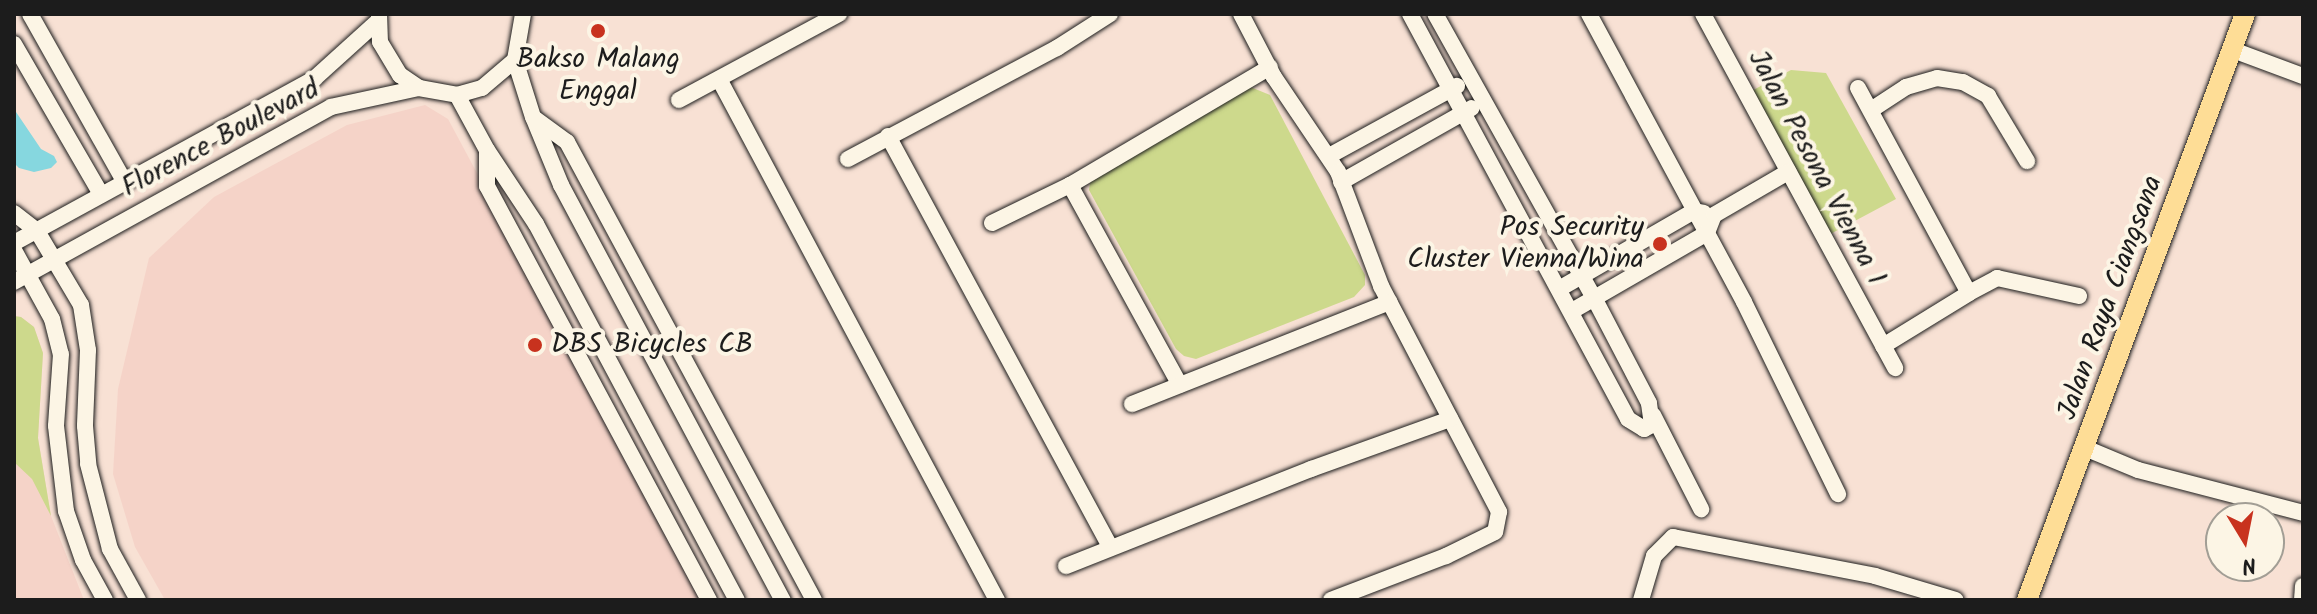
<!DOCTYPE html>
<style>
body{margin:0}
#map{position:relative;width:2317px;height:614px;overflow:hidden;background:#f8e1d4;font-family:Kalam,sans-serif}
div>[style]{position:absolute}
.built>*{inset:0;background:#f5d3c8}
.green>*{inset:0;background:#cdd98c}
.water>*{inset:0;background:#86d7df}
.roads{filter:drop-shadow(0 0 2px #1c1c1c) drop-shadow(0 0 2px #1c1c1c)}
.minor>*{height:16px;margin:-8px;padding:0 8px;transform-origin:8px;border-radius:8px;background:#fcf5e5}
.major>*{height:20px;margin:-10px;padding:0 10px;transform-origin:10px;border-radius:10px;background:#fedd96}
.dots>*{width:22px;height:22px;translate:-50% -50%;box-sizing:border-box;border:4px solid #fcf5e5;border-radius:50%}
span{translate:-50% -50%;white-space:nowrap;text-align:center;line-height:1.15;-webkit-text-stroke:8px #fcf5e5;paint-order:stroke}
.poi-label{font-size:28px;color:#1c1c1c}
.right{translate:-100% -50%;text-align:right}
.left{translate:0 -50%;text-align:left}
.street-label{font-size:28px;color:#1c1c1c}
.frame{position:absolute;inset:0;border:16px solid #1c1c1c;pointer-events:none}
.north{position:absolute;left:2205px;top:502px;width:80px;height:80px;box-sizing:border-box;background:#fcf5e5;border:2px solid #a29e95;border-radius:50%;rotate:170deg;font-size:22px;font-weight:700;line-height:32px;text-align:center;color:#1c1c1c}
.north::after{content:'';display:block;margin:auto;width:28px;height:36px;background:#c8321e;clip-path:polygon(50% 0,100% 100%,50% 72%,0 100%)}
</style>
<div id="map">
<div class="built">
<i style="clip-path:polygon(425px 105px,448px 119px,706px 600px,165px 600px,135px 547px,113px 474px,118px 389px,149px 258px,214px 197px,347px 125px)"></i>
<i style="clip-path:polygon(14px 316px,21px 317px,34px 327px,43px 353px,38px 438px,51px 516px,84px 600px,14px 600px)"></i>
</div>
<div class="green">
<i style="clip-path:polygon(1791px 70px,1826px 73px,1896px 199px,1821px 239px,1744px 95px)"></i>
<i style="clip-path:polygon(1248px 86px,1270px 95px,1365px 275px,1365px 285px,1354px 297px,1196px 359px,1184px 356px,1176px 349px,1089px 190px,1091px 176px)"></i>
<i style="clip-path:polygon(14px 316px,21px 317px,34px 327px,43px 353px,38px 438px,51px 516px,32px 479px,14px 462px)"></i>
</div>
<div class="water">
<i style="clip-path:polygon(14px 109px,41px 149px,54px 156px,57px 162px,51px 168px,34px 172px,19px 168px,14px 163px)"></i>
</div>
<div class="roads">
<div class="minor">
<i style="left:30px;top:14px;width:192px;rotate:60.6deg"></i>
<i style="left:379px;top:14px;width:28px;rotate:88deg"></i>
<i style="left:380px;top:42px;width:39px;rotate:59deg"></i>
<i style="left:400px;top:75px;width:23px;rotate:34deg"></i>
<i style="left:419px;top:88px;width:39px;rotate:10deg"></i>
<i style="left:457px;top:95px;width:26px;rotate:-16deg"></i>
<i style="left:482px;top:88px;width:43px;rotate:-40.3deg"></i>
<i style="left:515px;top:60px;width:47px;rotate:-80.1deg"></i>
<i style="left:1241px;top:14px;width:71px;rotate:62.4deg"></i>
<i style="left:1274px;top:77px;width:115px;rotate:56deg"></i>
<i style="left:1338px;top:172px;width:122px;rotate:69.3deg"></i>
<i style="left:1381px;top:286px;width:255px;rotate:62.4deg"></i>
<i style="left:1499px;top:512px;width:20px;rotate:101deg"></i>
<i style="left:1495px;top:532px;width:55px;rotate:153.9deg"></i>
<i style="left:1446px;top:556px;width:123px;rotate:159.1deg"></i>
<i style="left:1410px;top:14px;width:460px;rotate:61.7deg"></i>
<i style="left:1628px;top:419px;width:19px;rotate:32deg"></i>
<i style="left:1644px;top:429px;width:9px;rotate:-27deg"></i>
<i style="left:1652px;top:425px;width:22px;rotate:-98deg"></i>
<i style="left:1649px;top:403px;width:119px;rotate:-117.6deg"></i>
<i style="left:1594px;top:298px;width:325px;rotate:-119.2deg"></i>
<i style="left:1589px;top:14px;width:327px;rotate:61.7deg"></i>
<i style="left:1744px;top:302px;width:214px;rotate:63.9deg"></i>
<i style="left:1703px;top:14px;width:403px;rotate:61.5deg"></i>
<i style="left:14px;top:44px;width:173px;rotate:59.9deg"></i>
<i style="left:2233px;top:50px;width:75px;rotate:20.4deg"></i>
<i style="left:515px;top:60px;width:60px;rotate:72.5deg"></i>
<i style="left:533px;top:117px;width:74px;rotate:67.6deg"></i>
<i style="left:561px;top:185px;width:471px;rotate:61.9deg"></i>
<i style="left:719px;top:79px;width:591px;rotate:61.92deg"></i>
<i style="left:1858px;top:88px;width:233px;rotate:61.6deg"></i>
<i style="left:1969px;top:293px;width:32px;rotate:-28deg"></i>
<i style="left:1997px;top:278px;width:84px;rotate:12.4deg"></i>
<i style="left:457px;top:95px;width:63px;rotate:61.4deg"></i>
<i style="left:487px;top:150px;width:89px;rotate:56.5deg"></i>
<i style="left:536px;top:224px;width:426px;rotate:61.9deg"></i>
<i style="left:679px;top:100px;width:182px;rotate:-28.3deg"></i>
<i style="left:1871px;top:110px;width:42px;rotate:-33.3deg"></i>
<i style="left:1906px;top:87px;width:32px;rotate:-16deg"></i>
<i style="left:1937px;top:78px;width:26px;rotate:9deg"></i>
<i style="left:1963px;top:82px;width:29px;rotate:29deg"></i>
<i style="left:1988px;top:96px;width:76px;rotate:59deg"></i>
<i style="left:534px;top:118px;width:41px;rotate:36deg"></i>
<i style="left:567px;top:142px;width:520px;rotate:61.66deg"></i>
<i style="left:888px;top:136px;width:468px;rotate:61.6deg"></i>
<i style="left:487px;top:152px;width:34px;rotate:90deg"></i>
<i style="left:487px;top:186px;width:470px;rotate:61.8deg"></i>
<i style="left:1329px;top:156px;width:146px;rotate:-28.7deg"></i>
<i style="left:848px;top:159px;width:237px;rotate:-28deg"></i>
<i style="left:1057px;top:48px;width:63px;rotate:-32.7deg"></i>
<i style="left:1341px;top:182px;width:150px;rotate:-29.5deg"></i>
<i style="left:1070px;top:185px;width:228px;rotate:61.2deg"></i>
<i style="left:14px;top:213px;width:29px;rotate:38deg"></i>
<i style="left:37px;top:231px;width:86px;rotate:59.3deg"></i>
<i style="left:81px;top:305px;width:46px;rotate:81.2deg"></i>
<i style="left:88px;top:350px;width:76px;rotate:92.3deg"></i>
<i style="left:85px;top:426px;width:38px;rotate:85deg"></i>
<i style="left:88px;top:464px;width:88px;rotate:75.5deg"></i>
<i style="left:110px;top:549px;width:58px;rotate:61.2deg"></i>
<i style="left:992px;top:223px;width:87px;rotate:-26deg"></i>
<i style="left:1070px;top:185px;width:232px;rotate:-30.5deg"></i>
<i style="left:14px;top:243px;width:343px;rotate:-28.7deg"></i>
<i style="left:315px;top:78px;width:85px;rotate:-42.1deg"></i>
<i style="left:14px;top:250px;width:79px;rotate:61.2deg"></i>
<i style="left:52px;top:319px;width:36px;rotate:76deg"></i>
<i style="left:61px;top:354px;width:72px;rotate:94deg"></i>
<i style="left:56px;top:426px;width:86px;rotate:83.3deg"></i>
<i style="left:66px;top:511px;width:52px;rotate:70.9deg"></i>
<i style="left:83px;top:560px;width:46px;rotate:61.2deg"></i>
<i style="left:14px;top:282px;width:362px;rotate:-28.9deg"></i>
<i style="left:331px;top:107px;width:90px;rotate:-12.2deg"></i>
<i style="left:1559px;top:289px;width:156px;rotate:-30deg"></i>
<i style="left:1694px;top:211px;width:10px;rotate:11deg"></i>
<i style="left:1572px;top:311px;width:156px;rotate:-30deg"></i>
<i style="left:1707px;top:233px;width:19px;rotate:-69deg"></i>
<i style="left:1714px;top:215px;width:86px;rotate:-30.2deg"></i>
<i style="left:1883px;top:346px;width:101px;rotate:-31.6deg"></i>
<i style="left:1132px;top:404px;width:277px;rotate:-21.6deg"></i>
<i style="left:1653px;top:415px;width:106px;rotate:62.9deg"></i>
<i style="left:2085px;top:448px;width:57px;rotate:22.5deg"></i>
<i style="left:2138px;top:470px;width:171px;rotate:14.6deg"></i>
<i style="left:1066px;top:566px;width:264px;rotate:-21.6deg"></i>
<i style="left:1311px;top:469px;width:148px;rotate:-19.8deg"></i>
<i style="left:1641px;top:600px;width:46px;rotate:-73.5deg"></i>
<i style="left:1654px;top:556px;width:27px;rotate:-45deg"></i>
<i style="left:1673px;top:537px;width:206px;rotate:10.9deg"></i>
<i style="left:1875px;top:576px;width:84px;rotate:16.5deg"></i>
<i style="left:2302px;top:600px;width:14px;rotate:-86deg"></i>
</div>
<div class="major">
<i style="left:2027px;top:600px;width:625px;rotate:-69.59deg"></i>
</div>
</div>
<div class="dots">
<i style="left:598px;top:31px;background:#c8321e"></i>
<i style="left:1660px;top:244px;background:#c8321e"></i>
<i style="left:535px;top:345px;background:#c8321e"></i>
</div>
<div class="poi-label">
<span style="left:598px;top:76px">Bakso Malang<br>Enggal</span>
<span class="right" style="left:1644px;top:244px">Pos Security<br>Cluster Vienna/Wina</span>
<span class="left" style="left:551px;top:345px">DBS Bicycles CB</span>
</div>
<div class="street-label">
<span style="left:221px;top:139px;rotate:-28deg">Florence Boulevard</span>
<span style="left:1816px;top:168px;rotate:62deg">Jalan Pesona Vienna 1</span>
<span style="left:2111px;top:298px;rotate:-70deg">Jalan Raya Ciangsana</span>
</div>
<div class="frame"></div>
<div class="north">N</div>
</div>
